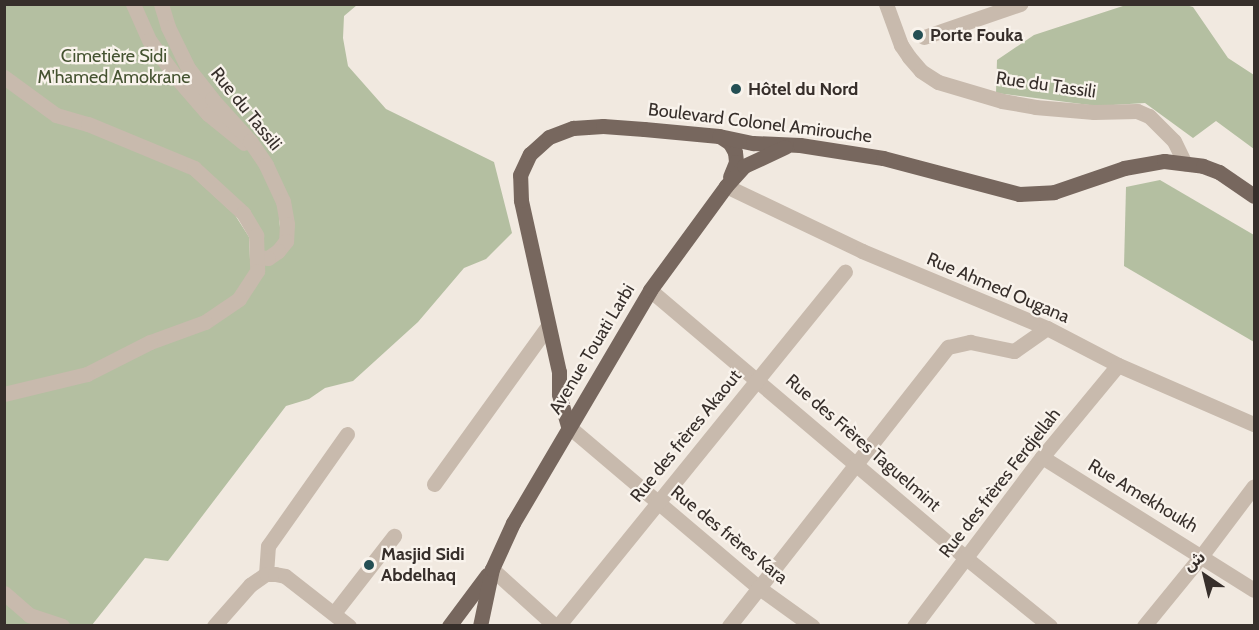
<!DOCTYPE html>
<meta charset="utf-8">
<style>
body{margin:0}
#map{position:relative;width:1259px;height:630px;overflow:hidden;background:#f1e9e0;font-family:Cabin,"Noto Sans Arabic",sans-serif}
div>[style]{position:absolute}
.green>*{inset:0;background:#b4bfa1}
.minor>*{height:15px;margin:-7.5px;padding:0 7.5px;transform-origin:7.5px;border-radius:7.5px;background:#c8baad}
.major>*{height:15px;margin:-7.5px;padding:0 7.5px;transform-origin:7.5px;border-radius:7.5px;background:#77675e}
.dots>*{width:16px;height:16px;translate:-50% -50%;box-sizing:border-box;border:3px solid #f9f3ec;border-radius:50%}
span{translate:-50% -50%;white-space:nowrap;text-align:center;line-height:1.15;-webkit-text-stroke:4.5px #f9f3ec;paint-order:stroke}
.poi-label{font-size:18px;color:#372f2b;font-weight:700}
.left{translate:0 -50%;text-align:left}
.park-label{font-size:18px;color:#455331}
.street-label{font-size:18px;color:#372f2b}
.frame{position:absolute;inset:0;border:6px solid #372f2b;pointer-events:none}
.north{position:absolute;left:1175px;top:546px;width:60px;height:60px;-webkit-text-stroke:4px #f9f3ec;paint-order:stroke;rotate:325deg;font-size:16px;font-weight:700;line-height:24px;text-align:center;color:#372f2b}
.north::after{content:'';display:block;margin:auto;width:21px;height:27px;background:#372f2b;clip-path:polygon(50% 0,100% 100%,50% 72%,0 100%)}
</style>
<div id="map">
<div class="green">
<i style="clip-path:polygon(5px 5px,158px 5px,165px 28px,246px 141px,278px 201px,281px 241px,264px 256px,258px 233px,209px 180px,56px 115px,5px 77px)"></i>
<i style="clip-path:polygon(161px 5px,357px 5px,344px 16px,343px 38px,348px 66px,386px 109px,494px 162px,512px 233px,486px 259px,464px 268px,418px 322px,353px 381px,325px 388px,309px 399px,286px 406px,168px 561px,145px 558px,92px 625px,5px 625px,4px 86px,81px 127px,186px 170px,235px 215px,249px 237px,250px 259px,278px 251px,283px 201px,212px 99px)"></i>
<i style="clip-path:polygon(1126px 5px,1186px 5px,1193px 7px,1228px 58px,1254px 75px,1254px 149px,1216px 121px,1193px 138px,1145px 103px,1097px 106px,996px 93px,997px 60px,1034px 35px)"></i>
<i style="clip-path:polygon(1160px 180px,1254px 235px,1254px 342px,1124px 266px,1126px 187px)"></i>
</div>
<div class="minor">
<i style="left:133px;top:4px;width:39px;rotate:66deg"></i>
<i style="left:149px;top:40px;width:46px;rotate:53.9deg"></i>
<i style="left:176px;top:77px;width:49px;rotate:49.1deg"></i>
<i style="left:208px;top:114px;width:46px;rotate:38.9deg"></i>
<i style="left:161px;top:4px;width:24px;rotate:73deg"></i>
<i style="left:168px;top:27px;width:46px;rotate:64deg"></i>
<i style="left:188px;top:68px;width:39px;rotate:52deg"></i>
<i style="left:212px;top:99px;width:57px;rotate:47.9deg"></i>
<i style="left:250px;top:141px;width:29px;rotate:56deg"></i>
<i style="left:266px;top:165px;width:40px;rotate:65deg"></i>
<i style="left:283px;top:201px;width:23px;rotate:80deg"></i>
<i style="left:287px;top:224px;width:17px;rotate:93deg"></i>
<i style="left:286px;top:241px;width:13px;rotate:129deg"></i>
<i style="left:278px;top:251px;width:12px;rotate:145deg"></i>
<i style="left:268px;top:258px;width:11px;rotate:-175deg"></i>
<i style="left:886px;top:4px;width:44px;rotate:69.9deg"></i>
<i style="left:901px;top:45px;width:14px;rotate:56deg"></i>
<i style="left:909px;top:57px;width:18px;rotate:49deg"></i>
<i style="left:921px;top:71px;width:20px;rotate:33deg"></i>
<i style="left:938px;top:82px;width:67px;rotate:16.5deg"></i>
<i style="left:1002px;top:101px;width:34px;rotate:10deg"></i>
<i style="left:1035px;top:107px;width:59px;rotate:4.8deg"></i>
<i style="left:1094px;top:112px;width:43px;rotate:-1.3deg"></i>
<i style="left:1137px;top:111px;width:13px;rotate:23deg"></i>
<i style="left:1149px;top:116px;width:35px;rotate:45deg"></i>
<i style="left:1174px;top:141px;width:25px;rotate:64deg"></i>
<i style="left:924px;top:37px;width:102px;rotate:-19deg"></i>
<i style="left:4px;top:77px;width:64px;rotate:36.2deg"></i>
<i style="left:56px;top:115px;width:33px;rotate:16deg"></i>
<i style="left:88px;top:124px;width:115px;rotate:22.5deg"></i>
<i style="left:194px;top:168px;width:67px;rotate:42.6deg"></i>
<i style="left:243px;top:213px;width:26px;rotate:59deg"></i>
<i style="left:256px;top:235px;width:36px;rotate:88deg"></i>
<i style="left:257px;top:271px;width:33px;rotate:123deg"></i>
<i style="left:239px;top:299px;width:41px;rotate:145.9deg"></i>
<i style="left:205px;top:322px;width:59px;rotate:160deg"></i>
<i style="left:150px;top:342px;width:71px;rotate:153.1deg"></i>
<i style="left:87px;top:374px;width:85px;rotate:166.5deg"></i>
<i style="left:726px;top:186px;width:151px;rotate:25.5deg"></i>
<i style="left:862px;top:251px;width:200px;rotate:22.6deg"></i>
<i style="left:1047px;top:328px;width:80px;rotate:27.5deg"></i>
<i style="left:1118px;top:365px;width:148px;rotate:23.5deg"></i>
<i style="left:650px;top:290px;width:414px;rotate:40.3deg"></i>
<i style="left:966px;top:558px;width:108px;rotate:39deg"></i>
<i style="left:568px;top:426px;width:249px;rotate:40.3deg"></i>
<i style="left:758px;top:587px;width:67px;rotate:35.8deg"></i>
<i style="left:1042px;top:457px;width:250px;rotate:32.1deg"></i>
<i style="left:434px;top:484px;width:195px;rotate:-54.2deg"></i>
<i style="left:492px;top:569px;width:85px;rotate:42.1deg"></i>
<i style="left:266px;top:574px;width:28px;rotate:-86deg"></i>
<i style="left:268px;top:546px;width:137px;rotate:-54.8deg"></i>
<i style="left:4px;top:593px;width:33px;rotate:41deg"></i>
<i style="left:29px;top:615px;width:35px;rotate:18deg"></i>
<i style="left:334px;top:613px;width:98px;rotate:-52.1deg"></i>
<i style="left:214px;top:626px;width:55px;rotate:-48.7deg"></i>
<i style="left:250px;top:585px;width:19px;rotate:-35deg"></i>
<i style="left:266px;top:574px;width:9px"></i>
<i style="left:275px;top:574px;width:10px;rotate:11deg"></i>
<i style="left:285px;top:576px;width:81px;rotate:38deg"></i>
<i style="left:558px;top:626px;width:456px;rotate:-51deg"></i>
<i style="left:729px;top:626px;width:355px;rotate:-51.9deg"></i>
<i style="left:948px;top:347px;width:23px;rotate:-13deg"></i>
<i style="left:970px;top:342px;width:45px;rotate:11.6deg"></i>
<i style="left:1014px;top:351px;width:40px;rotate:-34.9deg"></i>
<i style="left:914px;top:626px;width:212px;rotate:-52.9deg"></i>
<i style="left:1042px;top:457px;width:119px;rotate:-50.4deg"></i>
<i style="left:1144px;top:626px;width:92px;rotate:-50.8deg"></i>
<i style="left:1202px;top:555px;width:86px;rotate:-53deg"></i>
</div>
<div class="major">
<i style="left:721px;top:137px;width:11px;rotate:34deg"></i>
<i style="left:730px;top:143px;width:10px;rotate:61deg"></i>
<i style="left:735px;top:152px;width:10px;rotate:84deg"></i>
<i style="left:736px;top:162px;width:16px;rotate:112deg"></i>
<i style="left:568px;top:426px;width:33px;rotate:-106deg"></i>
<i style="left:559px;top:394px;width:22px;rotate:-90deg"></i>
<i style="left:559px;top:372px;width:176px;rotate:-102.5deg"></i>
<i style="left:521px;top:200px;width:25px;rotate:-92deg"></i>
<i style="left:520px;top:175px;width:23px;rotate:-65deg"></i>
<i style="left:530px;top:154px;width:25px;rotate:-42deg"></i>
<i style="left:549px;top:137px;width:26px;rotate:-21deg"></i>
<i style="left:573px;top:128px;width:30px;rotate:-4deg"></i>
<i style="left:603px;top:126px;width:41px;rotate:4.2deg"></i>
<i style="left:644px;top:129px;width:75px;rotate:5.3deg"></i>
<i style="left:719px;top:136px;width:35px;rotate:12deg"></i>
<i style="left:753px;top:143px;width:47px;rotate:2.4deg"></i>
<i style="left:800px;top:145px;width:84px;rotate:8.9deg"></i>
<i style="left:883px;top:158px;width:141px;rotate:14.8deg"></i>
<i style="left:1019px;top:194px;width:35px;rotate:-3deg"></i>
<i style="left:1054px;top:192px;width:74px;rotate:-18.9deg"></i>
<i style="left:1124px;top:168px;width:41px;rotate:-9.9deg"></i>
<i style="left:1164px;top:161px;width:39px;rotate:7deg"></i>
<i style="left:1203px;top:166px;width:17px;rotate:21deg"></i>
<i style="left:1219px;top:172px;width:42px;rotate:34.4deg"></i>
<i style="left:449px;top:626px;width:64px;rotate:-53.3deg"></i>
<i style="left:480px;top:626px;width:58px;rotate:-78.1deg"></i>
<i style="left:492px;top:569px;width:51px;rotate:-65.5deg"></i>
<i style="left:513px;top:523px;width:270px;rotate:-59.5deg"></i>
<i style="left:650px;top:290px;width:129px;rotate:-53.8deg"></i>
<i style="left:726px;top:186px;width:27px;rotate:-48deg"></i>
<i style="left:744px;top:166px;width:45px;rotate:-24.9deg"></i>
</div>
<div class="dots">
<i style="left:918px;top:35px;background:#244f54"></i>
<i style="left:736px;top:89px;background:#244f54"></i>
<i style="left:369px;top:565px;background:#244f54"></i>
</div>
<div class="poi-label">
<span class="left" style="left:930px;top:35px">Porte Fouka</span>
<span class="left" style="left:748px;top:89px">Hôtel du Nord</span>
<span class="left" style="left:381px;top:565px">Masjid Sidi<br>Abdelhaq</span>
</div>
<div class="park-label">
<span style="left:114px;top:67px">Cimetière Sidi<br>M'hamed Amokrane</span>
</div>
<div class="street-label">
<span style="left:1046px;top:85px;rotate:8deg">Rue du Tassili</span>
<span style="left:246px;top:109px;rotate:51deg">Rue du Tassili</span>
<span style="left:760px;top:123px;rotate:7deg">Boulevard Colonel Amirouche</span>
<span style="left:998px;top:288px;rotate:23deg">Rue Ahmed Ougana</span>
<span style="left:592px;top:349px;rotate:-59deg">Avenue Touati Larbi</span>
<span style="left:686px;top:436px;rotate:-51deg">Rue des frères Akaout</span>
<span style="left:863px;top:443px;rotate:41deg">Rue des Frères Taguelmint</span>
<span style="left:1000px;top:483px;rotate:-52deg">Rue des frères Ferdjellah</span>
<span style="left:1143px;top:496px;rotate:31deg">Rue Amekhoukh</span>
<span style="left:729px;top:535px;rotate:39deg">Rue des frères Kara</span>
</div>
<div class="frame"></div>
<div class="north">ش</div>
</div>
